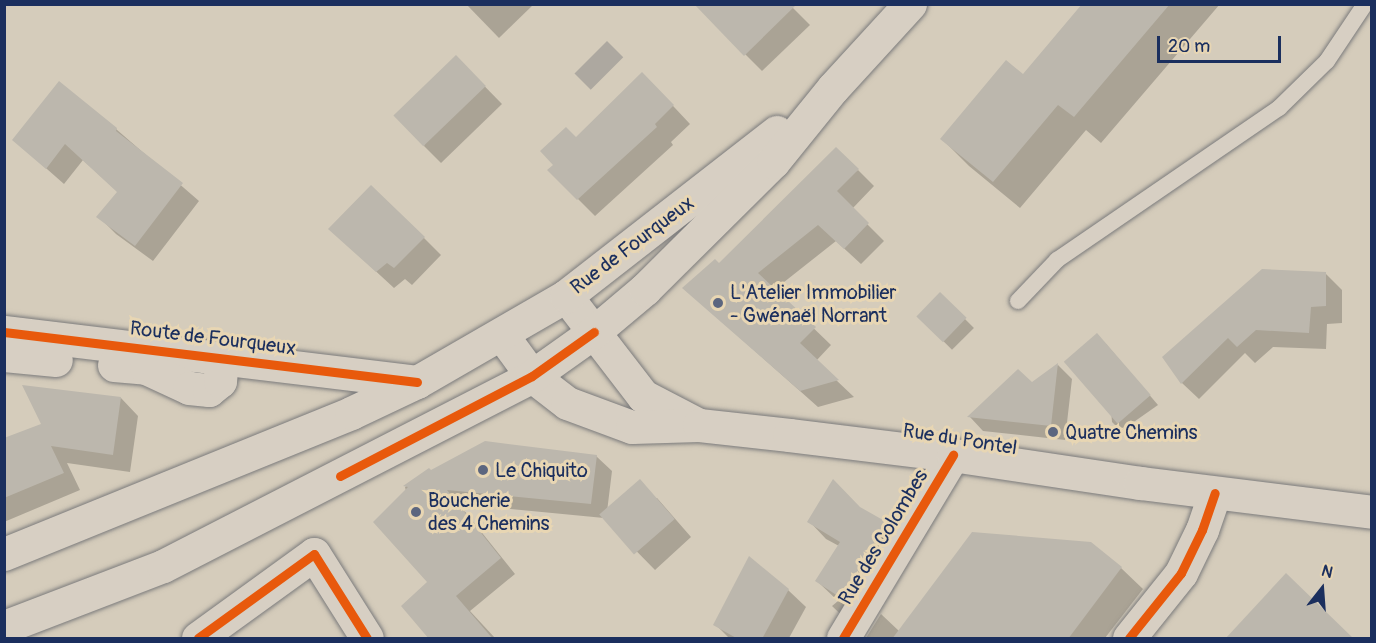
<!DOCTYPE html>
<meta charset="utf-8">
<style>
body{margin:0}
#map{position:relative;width:1376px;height:643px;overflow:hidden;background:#d5ccbb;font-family:Pangolin,sans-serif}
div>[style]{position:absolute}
.water>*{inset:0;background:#ada8a0;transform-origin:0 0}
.shadow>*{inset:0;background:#0003;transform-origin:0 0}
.building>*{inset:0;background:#bcb7ad;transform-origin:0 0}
.roads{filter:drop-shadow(0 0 2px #7b7b7c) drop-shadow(0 0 2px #7b7b7c)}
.service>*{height:16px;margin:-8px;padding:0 8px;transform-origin:8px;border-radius:8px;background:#d7cfc3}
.minor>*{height:33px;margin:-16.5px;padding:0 16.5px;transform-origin:16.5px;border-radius:16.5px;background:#d7cfc3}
.secondary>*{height:33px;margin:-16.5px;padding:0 16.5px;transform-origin:16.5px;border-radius:16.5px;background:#d7cfc3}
.primary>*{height:33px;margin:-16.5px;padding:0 16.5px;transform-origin:16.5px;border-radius:16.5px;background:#d7cfc3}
.cycleway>*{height:9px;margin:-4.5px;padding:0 4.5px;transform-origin:4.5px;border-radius:4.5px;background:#e8590c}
.dots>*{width:16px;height:16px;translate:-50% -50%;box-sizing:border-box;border:3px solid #e8d6b3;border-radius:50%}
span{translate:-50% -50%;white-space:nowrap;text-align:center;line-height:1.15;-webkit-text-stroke:6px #e8d6b3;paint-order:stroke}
.street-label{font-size:20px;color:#1b2f5e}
.poi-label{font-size:20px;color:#1b2f5e}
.left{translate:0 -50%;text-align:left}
.frame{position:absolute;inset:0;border:6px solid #1b2f5e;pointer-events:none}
.north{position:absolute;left:1292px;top:559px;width:60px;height:60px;-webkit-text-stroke:4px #e8d6b3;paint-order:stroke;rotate:17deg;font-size:16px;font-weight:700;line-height:24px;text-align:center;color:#1b2f5e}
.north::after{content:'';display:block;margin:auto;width:21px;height:27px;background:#1b2f5e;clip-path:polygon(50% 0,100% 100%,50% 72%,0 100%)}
.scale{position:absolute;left:1157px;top:36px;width:124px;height:27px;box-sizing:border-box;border:3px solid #1b2f5e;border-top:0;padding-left:8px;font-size:18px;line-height:21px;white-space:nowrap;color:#1b2f5e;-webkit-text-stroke:4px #e8d6b3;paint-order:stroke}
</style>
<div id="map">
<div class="water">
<i style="left:607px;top:41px;width:23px;height:46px;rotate:45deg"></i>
</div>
<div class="shadow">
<i style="clip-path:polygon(466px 4px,534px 4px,499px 38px)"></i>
<i style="clip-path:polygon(789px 4px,810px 25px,762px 71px,710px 19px)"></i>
<i style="clip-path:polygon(1084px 4px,1220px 4px,1101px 143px,1086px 130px,1020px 208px,969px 166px,942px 139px,1023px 76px)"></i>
<i style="clip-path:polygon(456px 57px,502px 104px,441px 163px,424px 146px)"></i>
<i style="clip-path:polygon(659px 91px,690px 124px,671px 142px,673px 145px,595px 216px,549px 170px)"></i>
<i style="clip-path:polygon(116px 129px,199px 201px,153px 261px,116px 234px,99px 217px,118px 192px,83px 160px,64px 184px,14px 140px)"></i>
<i style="clip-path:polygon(858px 170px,874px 186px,852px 209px,884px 241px,861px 264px,836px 241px,774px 290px,831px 345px,816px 361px,854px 397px,818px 407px,684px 288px)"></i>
<i style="clip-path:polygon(330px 229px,424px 238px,441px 255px,412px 285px,405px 279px,394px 288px)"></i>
<i style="clip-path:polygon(1325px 273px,1342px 290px,1342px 323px,1327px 324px,1326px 349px,1273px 347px,1255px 363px,1245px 353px,1199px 399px,1182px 383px,1164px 358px)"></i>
<i style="left:940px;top:294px;width:48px;height:31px;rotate:45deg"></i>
<i style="clip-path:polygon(1106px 344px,1158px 405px,1121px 431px,1112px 422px)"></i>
<i style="clip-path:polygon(1058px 365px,1072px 379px,1065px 440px,983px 431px,970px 417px,1032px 384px)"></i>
<i style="clip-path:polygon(121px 398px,138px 416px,130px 472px,67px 463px,80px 490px,4px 522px,4px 440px)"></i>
<i style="clip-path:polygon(596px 456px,612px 471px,607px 512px,657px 498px,691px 537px,655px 570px,604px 518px,459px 504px,515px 574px,470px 611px,495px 638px,431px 638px,429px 582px,405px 487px,429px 470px,431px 472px)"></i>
<i style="clip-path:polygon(860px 508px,889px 525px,906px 543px,855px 628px,832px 606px,838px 601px,817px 581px,839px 546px,826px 539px,809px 521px)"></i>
<i style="clip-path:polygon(1121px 568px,1143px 589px,1105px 638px,866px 638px,881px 614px,899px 631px)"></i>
<i style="clip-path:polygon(788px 590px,806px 607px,789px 638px,729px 638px,715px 624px)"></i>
</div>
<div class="building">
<i style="clip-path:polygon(694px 4px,797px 4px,744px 56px)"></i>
<i style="clip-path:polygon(1082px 4px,1170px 4px,1074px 117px,1058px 105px,993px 182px,940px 139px,1006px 60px,1023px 74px)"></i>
<i style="left:456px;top:55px;width:43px;height:87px;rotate:46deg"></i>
<i style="clip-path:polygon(642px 72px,674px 105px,655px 124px,657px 127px,577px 200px,547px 170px,553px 165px,540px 151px,566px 127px,576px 137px)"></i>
<i style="clip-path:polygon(59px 81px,117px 128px,116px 131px,183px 183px,135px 246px,96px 217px,117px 192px,65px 144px,46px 169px,12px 140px)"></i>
<i style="clip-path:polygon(836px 147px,859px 169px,837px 191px,869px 223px,844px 249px,818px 225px,758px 273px,816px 327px,800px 343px,839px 380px,800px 391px,682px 288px,715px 259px,719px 263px)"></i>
<i style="clip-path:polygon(371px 185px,425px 237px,394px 268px,387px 263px,376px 272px,328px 229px)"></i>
<i style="clip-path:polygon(1262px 269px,1326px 272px,1326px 306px,1311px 307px,1309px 333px,1256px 330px,1237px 347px,1228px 338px,1181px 384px,1162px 357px)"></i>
<i style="left:940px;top:292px;width:37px;height:34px;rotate:44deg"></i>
<i style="left:1097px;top:333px;width:82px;height:44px;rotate:49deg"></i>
<i style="clip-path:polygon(1058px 363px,1051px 426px,967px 417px,1018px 369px,1032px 382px)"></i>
<i style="clip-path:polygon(22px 385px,121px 397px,113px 455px,51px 446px,64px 473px,4px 498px,4px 438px,41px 424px)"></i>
<i style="clip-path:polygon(485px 441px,597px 455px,591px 504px,447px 490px,501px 558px,456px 596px,493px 639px,429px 639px,401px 606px,427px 582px,373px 522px,408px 487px,403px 486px,429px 468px,431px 470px)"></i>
<i style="left:640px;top:479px;width:53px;height:54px;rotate:49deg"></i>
<i style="clip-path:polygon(833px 479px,860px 507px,890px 524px,841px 598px,815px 581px,840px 542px,807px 522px)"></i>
<i style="clip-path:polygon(972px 532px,1091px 542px,1122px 567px,1068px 639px,892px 639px)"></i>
<i style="clip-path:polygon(749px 556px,789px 589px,762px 639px,738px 639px,713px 625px)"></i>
<i style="clip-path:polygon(1286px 573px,1354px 639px,1225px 639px)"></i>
</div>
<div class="roads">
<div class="service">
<i style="left:1018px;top:301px;width:57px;rotate:-46.4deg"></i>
<i style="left:1057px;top:260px;width:269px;rotate:-34.4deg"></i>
<i style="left:1279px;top:108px;width:67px;rotate:-44.4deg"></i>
<i style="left:1327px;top:61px;width:69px;rotate:-56.3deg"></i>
</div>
<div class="minor">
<i style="left:4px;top:332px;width:416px;rotate:6.9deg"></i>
<i style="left:4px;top:355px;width:52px;rotate:5.5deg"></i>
<i style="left:114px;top:365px;width:32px;rotate:5deg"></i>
<i style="left:146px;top:368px;width:47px;rotate:24.9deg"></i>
<i style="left:189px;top:388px;width:20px;rotate:6deg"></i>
<i style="left:209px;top:390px;width:14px;rotate:-39deg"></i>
<i style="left:220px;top:381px;width:24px;rotate:-85deg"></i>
<i style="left:198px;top:638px;width:143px;rotate:-35.9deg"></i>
<i style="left:314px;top:554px;width:99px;rotate:57.8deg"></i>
<i style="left:843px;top:638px;width:214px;rotate:-59deg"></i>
<i style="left:1129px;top:638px;width:83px;rotate:-51.3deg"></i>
<i style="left:1181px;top:573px;width:48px;rotate:-64deg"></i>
<i style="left:1202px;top:530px;width:39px;rotate:-71deg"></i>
</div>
<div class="secondary">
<i style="left:566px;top:296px;width:126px;rotate:52.4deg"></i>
<i style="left:643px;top:396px;width:59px;rotate:27.4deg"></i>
<i style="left:502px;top:335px;width:51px;rotate:53.8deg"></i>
<i style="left:532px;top:376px;width:44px;rotate:37.6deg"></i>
<i style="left:567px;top:403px;width:69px;rotate:20.3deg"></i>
<i style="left:632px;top:427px;width:67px;rotate:-1.7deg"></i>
<i style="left:699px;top:425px;width:91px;rotate:6.3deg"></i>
<i style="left:789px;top:435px;width:165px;rotate:7deg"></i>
<i style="left:953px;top:455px;width:189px;rotate:8.5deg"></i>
<i style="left:1140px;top:483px;width:234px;rotate:7.1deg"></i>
</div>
<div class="primary">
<i style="left:4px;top:554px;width:375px;rotate:-22.1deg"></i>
<i style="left:351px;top:413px;width:73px;rotate:-25.2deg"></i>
<i style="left:417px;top:382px;width:172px;rotate:-30deg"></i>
<i style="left:566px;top:296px;width:267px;rotate:-37.9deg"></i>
<i style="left:4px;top:627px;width:170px;rotate:-21deg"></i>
<i style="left:163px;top:566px;width:415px;rotate:-27.2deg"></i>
<i style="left:532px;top:376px;width:76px;rotate:-35.4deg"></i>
<i style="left:594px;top:332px;width:67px;rotate:-40.1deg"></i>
<i style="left:645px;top:289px;width:180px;rotate:-44.8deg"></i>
<i style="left:773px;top:162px;width:95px;rotate:-51deg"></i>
<i style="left:833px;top:88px;width:114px;rotate:-47.5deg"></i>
</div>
</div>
<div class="cycleway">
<i style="left:4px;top:332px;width:416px;rotate:6.9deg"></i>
<i style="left:340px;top:476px;width:216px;rotate:-27.5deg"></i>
<i style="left:532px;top:376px;width:76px;rotate:-35.4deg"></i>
<i style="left:198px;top:638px;width:143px;rotate:-35.9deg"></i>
<i style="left:314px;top:554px;width:99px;rotate:57.8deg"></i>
<i style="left:843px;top:638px;width:214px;rotate:-59deg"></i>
<i style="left:1129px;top:638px;width:83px;rotate:-51.3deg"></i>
<i style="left:1181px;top:573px;width:48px;rotate:-64deg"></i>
<i style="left:1202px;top:530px;width:39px;rotate:-71deg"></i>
</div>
<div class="dots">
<i style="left:718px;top:303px;background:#5c667f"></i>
<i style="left:1053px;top:432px;background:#5c667f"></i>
<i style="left:483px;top:470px;background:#5c667f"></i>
<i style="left:416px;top:512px;background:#5c667f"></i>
</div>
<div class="street-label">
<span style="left:632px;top:245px;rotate:-37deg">Rue de Fourqueux</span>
<span style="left:213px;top:338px;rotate:7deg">Route de Fourqueux</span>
<span style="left:960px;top:439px;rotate:9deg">Rue du Pontel</span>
<span style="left:883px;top:537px;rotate:-59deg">Rue des Colombes</span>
</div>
<div class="poi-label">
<span class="left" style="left:730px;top:304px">L'Atelier Immobilier<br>- Gwénaël Norrant</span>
<span class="left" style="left:1065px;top:432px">Quatre Chemins</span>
<span class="left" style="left:495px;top:470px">Le Chiquito</span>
<span class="left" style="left:428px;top:512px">Boucherie<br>des 4 Chemins</span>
</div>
<div class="frame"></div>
<div class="north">N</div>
<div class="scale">20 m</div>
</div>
